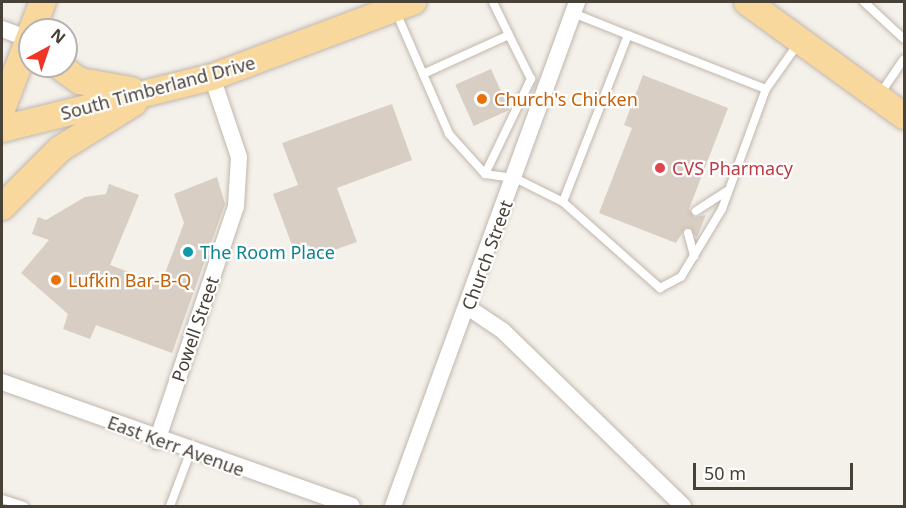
<!DOCTYPE html>
<style>
body{margin:0}
#map{position:relative;width:906px;height:508px;overflow:hidden;background:#f4f0ea;font-family:"Noto Sans",sans-serif}
div>[style]{position:absolute}
.building>*{inset:0;background:#d9cec3;transform-origin:0 0}
.roads{filter:drop-shadow(0 0 2px #c0b7ad) drop-shadow(0 0 2px #c0b7ad)}
.service>*{height:8px;margin:-4px;padding:0 4px;transform-origin:4px;border-radius:4px;background:#fff}
.minor>*{height:16px;margin:-8px;padding:0 8px;transform-origin:8px;border-radius:8px;background:#fff}
.primary>*{height:26px;margin:-13px;padding:0 13px;transform-origin:13px;border-radius:13px;background:#f9d89e}
.dots>*{width:16px;height:16px;translate:-50% -50%;box-sizing:border-box;border:3px solid #fff;border-radius:50%}
span{translate:-50% -50%;white-space:nowrap;text-align:center;line-height:1.15;-webkit-text-stroke:4.5px #fff;paint-order:stroke}
.street-label{font-size:18px;color:#484138}
.food-label{font-size:18px;color:#c56008}
.left{translate:0 -50%;text-align:left}
.health-label{font-size:18px;color:#be3a42}
.culture-label{font-size:18px;color:#0d838f}
.frame{position:absolute;inset:0;border:3px solid #484138;pointer-events:none}
.north{position:absolute;left:18px;top:18px;width:60px;height:60px;box-sizing:border-box;background:#fff;border:2px solid #b6b3af;border-radius:50%;rotate:40deg;font-size:16px;font-weight:700;line-height:24px;text-align:center;color:#484138}
.north::after{content:'';display:block;margin:auto;width:21px;height:27px;background:#f03426;clip-path:polygon(50% 0,100% 100%,50% 72%,0 100%)}
.scale{position:absolute;left:693px;top:463px;width:160px;height:27px;box-sizing:border-box;border:3px solid #484138;border-top:0;padding-left:8px;font-size:18px;line-height:21px;white-space:nowrap;color:#484138;-webkit-text-stroke:4px #fff;paint-order:stroke}
</style>
<div id="map">
<div class="building">
<i style="left:491px;top:69px;width:45px;height:39px;rotate:66deg"></i>
<i style="clip-path:polygon(643px 75px,728px 108px,689px 209px,694px 217px,706px 215px,697px 237px,686px 227px,676px 243px,599px 213px,632px 128px,624px 125px)"></i>
<i style="clip-path:polygon(392px 104px,412px 160px,337px 188px,357px 242px,314px 257px,309px 245px,294px 251px,273px 194px,298px 185px,282px 143px)"></i>
<i style="clip-path:polygon(217px 177px,225px 204px,172px 353px,96px 325px,90px 339px,63px 329px,68px 314px,21px 273px,49px 240px,32px 234px,38px 217px,46px 220px,85px 197px,106px 194px,109px 184px,139px 195px,110px 265px,161px 284px,184px 223px,174px 194px)"></i>
</div>
<div class="roads">
<div class="service">
<i style="left:864px;top:2px;width:54px;rotate:42.8deg"></i>
<i style="left:396px;top:12px;width:133px;rotate:66.5deg"></i>
<i style="left:449px;top:134px;width:54px;rotate:48deg"></i>
<i style="left:485px;top:174px;width:30px;rotate:8deg"></i>
<i style="left:515px;top:178px;width:54px;rotate:26.6deg"></i>
<i style="left:573px;top:13px;width:59px;rotate:21.8deg"></i>
<i style="left:628px;top:35px;width:179px;rotate:111.3deg"></i>
<i style="left:563px;top:202px;width:130px;rotate:41.6deg"></i>
<i style="left:660px;top:288px;width:24px;rotate:-28deg"></i>
<i style="left:681px;top:277px;width:79px;rotate:-58.9deg"></i>
<i style="left:722px;top:209px;width:128px;rotate:-69.9deg"></i>
<i style="left:766px;top:89px;width:55px;rotate:-54.6deg"></i>
<i style="left:628px;top:35px;width:148px;rotate:21.4deg"></i>
<i style="left:423px;top:74px;width:94px;rotate:-24.4deg"></i>
<i style="left:509px;top:35px;width:37px;rotate:-116deg"></i>
<i style="left:880px;top:94px;width:42px;rotate:-55.6deg"></i>
<i style="left:485px;top:174px;width:106px;rotate:-64.2deg"></i>
<i style="left:531px;top:79px;width:49px;rotate:-116.6deg"></i>
<i style="left:696px;top:211px;width:38px;rotate:-33deg"></i>
<i style="left:688px;top:233px;width:24px;rotate:75deg"></i>
<i style="left:2px;top:499px;width:23px;rotate:18deg"></i>
<i style="left:170px;top:506px;width:57px;rotate:-69.3deg"></i>
</div>
<div class="minor">
<i style="left:2px;top:29px;width:29px;rotate:20deg"></i>
<i style="left:469px;top:308px;width:41px;rotate:34.1deg"></i>
<i style="left:503px;top:331px;width:251px;rotate:44.2deg"></i>
<i style="left:2px;top:382px;width:371px;rotate:19.5deg"></i>
<i style="left:157px;top:441px;width:248px;rotate:-71.4deg"></i>
<i style="left:236px;top:206px;width:49px;rotate:-86.5deg"></i>
<i style="left:239px;top:157px;width:84px;rotate:-108.6deg"></i>
<i style="left:393px;top:506px;width:537px;rotate:-69.94deg"></i>
</div>
<div class="primary">
<i style="left:747px;top:2px;width:194px;rotate:36deg"></i>
<i style="left:32px;top:30px;width:30px;rotate:-69deg"></i>
<i style="left:59px;top:66px;width:26px;rotate:36deg"></i>
<i style="left:80px;top:81px;width:52px;rotate:10deg"></i>
<i style="left:2px;top:109px;width:78px;rotate:-69deg"></i>
<i style="left:2px;top:129px;width:216px;rotate:-13.9deg"></i>
<i style="left:212px;top:77px;width:215px;rotate:-20.5deg"></i>
<i style="left:2px;top:207px;width:82px;rotate:-45deg"></i>
<i style="left:60px;top:149px;width:87px;rotate:-31.9deg"></i>
</div>
</div>
<div class="dots">
<i style="left:482px;top:99px;background:#e8710a"></i>
<i style="left:660px;top:168px;background:#e0444e"></i>
<i style="left:188px;top:252px;background:#0f9aa8"></i>
<i style="left:56px;top:280px;background:#e8710a"></i>
</div>
<div class="street-label">
<span style="left:158px;top:88px;rotate:-15deg">South Timberland Drive</span>
<span style="left:487px;top:255px;rotate:-70deg">Church Street</span>
<span style="left:195px;top:329px;rotate:-71deg">Powell Street</span>
<span style="left:176px;top:446px;rotate:20deg">East Kerr Avenue</span>
</div>
<div class="food-label">
<span class="left" style="left:494px;top:99px">Church's Chicken</span>
<span class="left" style="left:68px;top:280px">Lufkin Bar-B-Q</span>
</div>
<div class="health-label">
<span class="left" style="left:672px;top:168px">CVS Pharmacy</span>
</div>
<div class="culture-label">
<span class="left" style="left:200px;top:252px">The Room Place</span>
</div>
<div class="frame"></div>
<div class="north">N</div>
<div class="scale">50 m</div>
</div>
